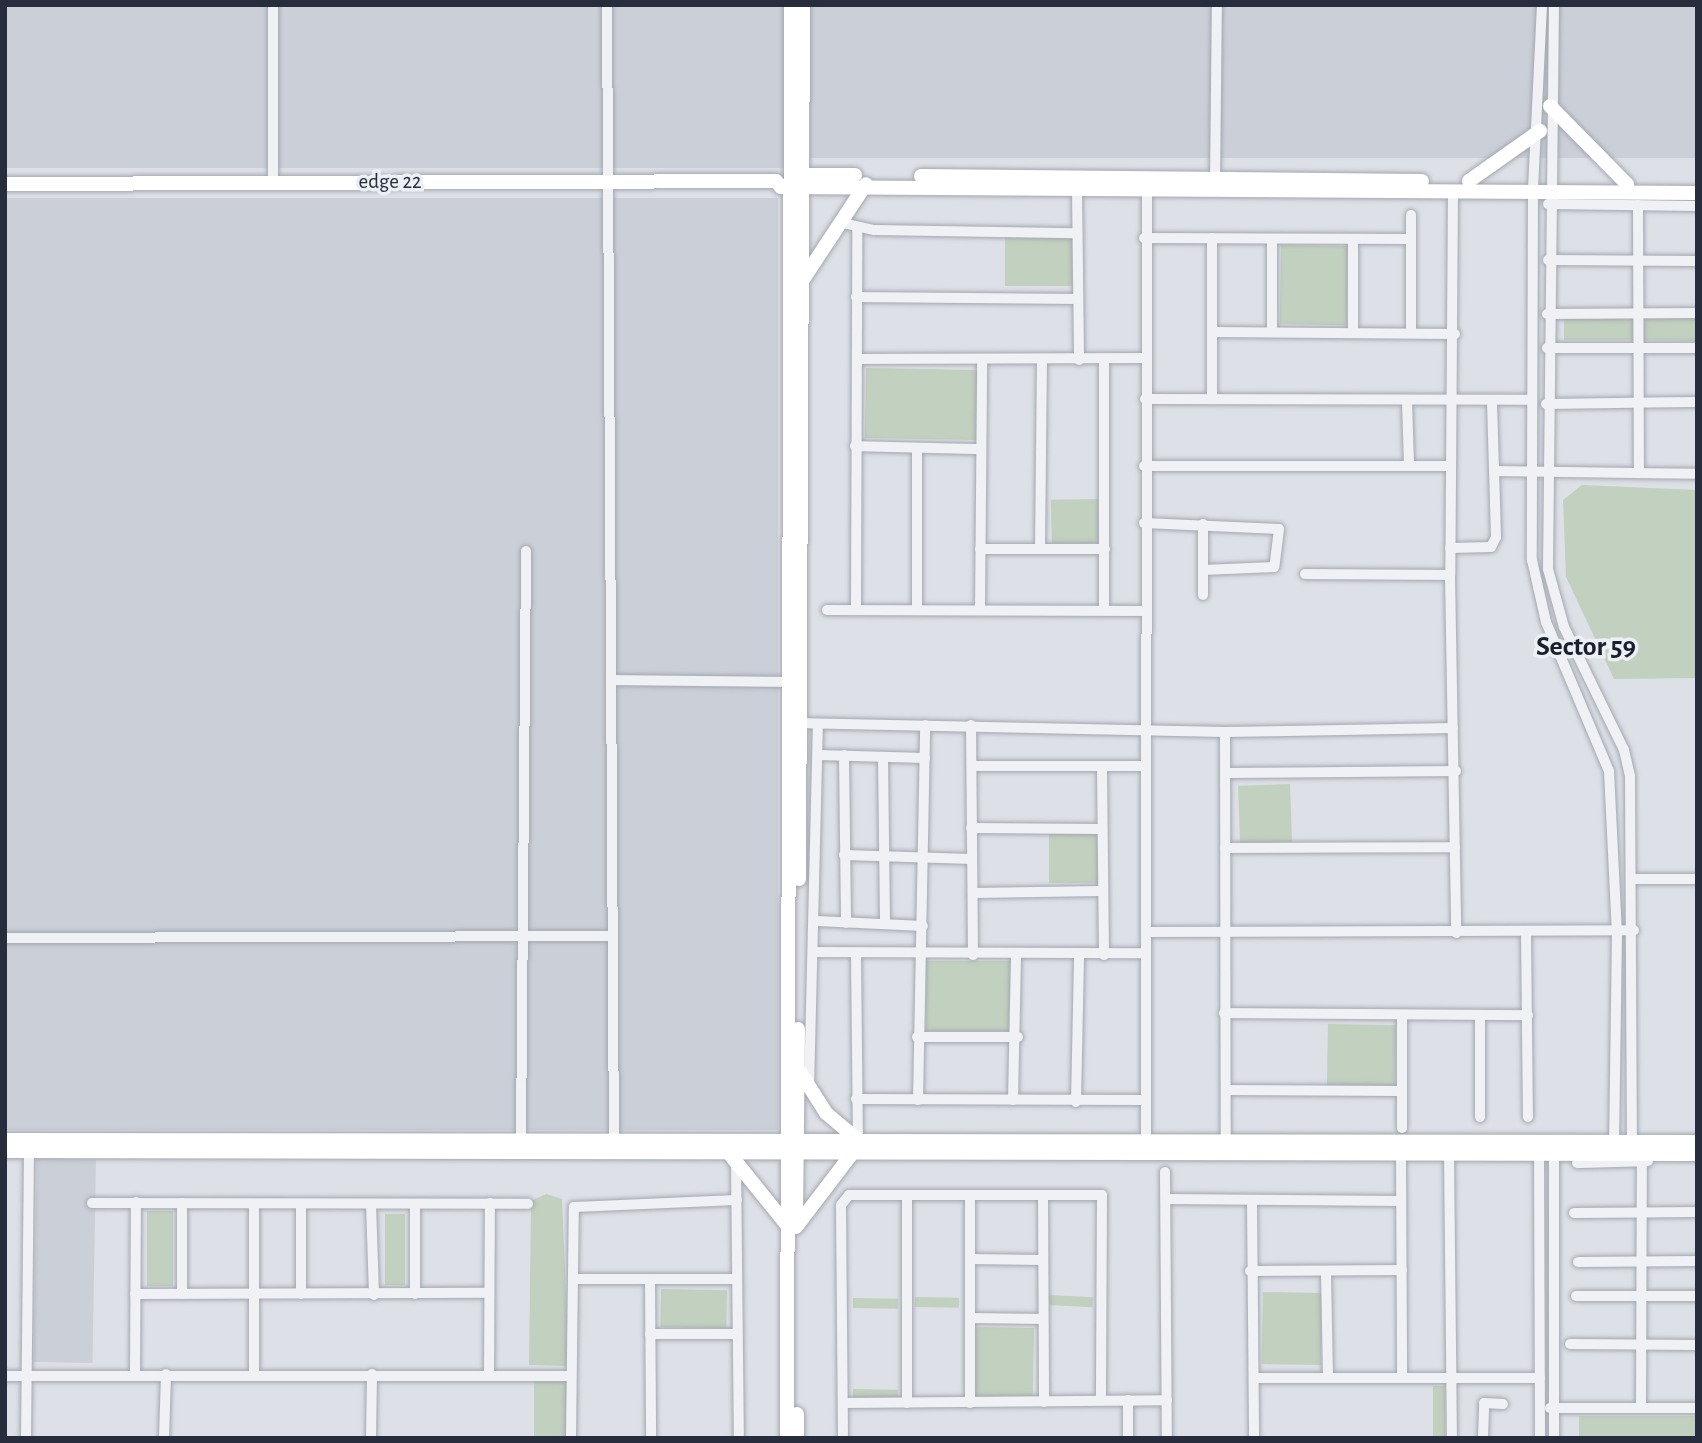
<!DOCTYPE html>
<style>
body{margin:0}
#map{position:relative;width:1702px;height:1443px;overflow:hidden;background:#dde0e6;font-family:"Alegreya Sans",sans-serif}
div>[style]{position:absolute}
.built>*{inset:0;background:#cbcfd8;transform-origin:0 0}
.green>*{inset:0;background:#c2d0bf;transform-origin:0 0}
.roads{filter:drop-shadow(0 0 2px #a3a7b0) drop-shadow(0 0 2px #a3a7b0)}
.minor>*{height:10px;margin:-5px;padding:0 5px;transform-origin:5px;border-radius:5px;background:#f0f1f5}
.major>*{height:14px;margin:-7px;padding:0 7px;transform-origin:7px;border-radius:7px;background:#fff}
span{translate:-50% -50%;white-space:nowrap;text-align:center;line-height:1.15;-webkit-text-stroke:7px #eceff4;paint-order:stroke}
.street-label{font-size:21px;color:#272d3c}
.district-label{font-size:28px;color:#1a1f2d;font-weight:700}
.frame{position:absolute;inset:0;border:7px solid #272d3c;pointer-events:none}
</style>
<div id="map">
<div class="built">
<i style="left:5px;top:5px;width:780px;height:163px"></i>
<i style="left:810px;top:5px;width:887px;height:153px"></i>
<i style="left:5px;top:198px;width:773px;height:932px"></i>
<i style="left:37px;top:1159px;width:59px;height:203px;rotate:1deg"></i>
</div>
<div class="green">
<i style="left:1005px;top:237px;width:67px;height:49px"></i>
<i style="left:1281px;top:245px;width:67px;height:79px;rotate:1deg"></i>
<i style="left:1644px;top:316px;width:53px;height:24px;rotate:1deg"></i>
<i style="left:1564px;top:317px;width:69px;height:23px"></i>
<i style="left:866px;top:368px;width:112px;height:70px;rotate:1deg"></i>
<i style="clip-path:polygon(1582px 485px,1697px 490px,1697px 678px,1614px 679px,1566px 577px,1563px 500px)"></i>
<i style="left:1098px;top:499px;width:44px;height:47px;rotate:89deg"></i>
<i style="left:1290px;top:784px;width:60px;height:52px;rotate:88deg"></i>
<i style="left:1049px;top:831px;width:50px;height:52px"></i>
<i style="left:926px;top:961px;width:87px;height:70px"></i>
<i style="left:1328px;top:1024px;width:68px;height:63px;rotate:1deg"></i>
<i style="clip-path:polygon(546px 1194px,562px 1199px,569px 1366px,529px 1365px,531px 1201px)"></i>
<i style="left:147px;top:1211px;width:26px;height:75px"></i>
<i style="left:385px;top:1214px;width:20px;height:71px"></i>
<i style="left:661px;top:1289px;width:66px;height:38px;rotate:1deg"></i>
<i style="left:1263px;top:1292px;width:59px;height:72px;rotate:1deg"></i>
<i style="left:1049px;top:1295px;width:44px;height:10px;rotate:3deg"></i>
<i style="left:915px;top:1297px;width:44px;height:10px;rotate:1deg"></i>
<i style="left:853px;top:1298px;width:45px;height:10px;rotate:1deg"></i>
<i style="left:975px;top:1327px;width:59px;height:69px;rotate:1deg"></i>
<i style="left:534px;top:1378px;width:36px;height:60px"></i>
<i style="left:1433px;top:1386px;width:12px;height:52px"></i>
<i style="left:853px;top:1389px;width:45px;height:10px;rotate:1deg"></i>
<i style="left:1697px;top:1416px;width:22px;height:118px;rotate:90deg"></i>
</div>
<div class="roads">
<div class="minor">
<i style="left:607px;top:5px;width:1133px;rotate:89.65deg"></i>
<i style="left:1542px;top:5px;width:187px;rotate:92.8deg"></i>
<i style="left:1533px;top:192px;width:368px;rotate:90.2deg"></i>
<i style="left:1532px;top:560px;width:64px;rotate:77.3deg"></i>
<i style="left:1546px;top:622px;width:162px;rotate:67.1deg"></i>
<i style="left:1609px;top:771px;width:161px;rotate:87.2deg"></i>
<i style="left:1617px;top:932px;width:216px;rotate:90.8deg"></i>
<i style="left:1554px;top:5px;width:564px;rotate:90.61deg"></i>
<i style="left:1548px;top:569px;width:60px;rotate:74.6deg"></i>
<i style="left:1564px;top:627px;width:137px;rotate:64deg"></i>
<i style="left:1624px;top:750px;width:27px;rotate:77deg"></i>
<i style="left:1630px;top:776px;width:371px;rotate:89.7deg"></i>
<i style="left:273px;top:183px;width:178px;rotate:-90deg"></i>
<i style="left:1215px;top:184px;width:179px;rotate:-89.4deg"></i>
<i style="left:1077px;top:190px;width:170px;rotate:89.3deg"></i>
<i style="left:1453px;top:190px;width:385px;rotate:90.4deg"></i>
<i style="left:1450px;top:575px;width:358px;rotate:89deg"></i>
<i style="left:1548px;top:204px;width:149px;rotate:0.8deg"></i>
<i style="left:1638px;top:205px;width:267px;rotate:89.8deg"></i>
<i style="left:1411px;top:215px;width:118px;rotate:90deg"></i>
<i style="left:843px;top:223px;width:32px;rotate:13deg"></i>
<i style="left:874px;top:230px;width:202px;rotate:0.9deg"></i>
<i style="left:1144px;top:238px;width:267px;rotate:0.2deg"></i>
<i style="left:1212px;top:238px;width:161px;rotate:90deg"></i>
<i style="left:1272px;top:239px;width:91px;rotate:90deg"></i>
<i style="left:1548px;top:260px;width:149px;rotate:0.4deg"></i>
<i style="left:856px;top:297px;width:220px;rotate:0.5deg"></i>
<i style="left:1547px;top:314px;width:150px;rotate:-0.4deg"></i>
<i style="left:1212px;top:332px;width:243px;rotate:0.5deg"></i>
<i style="left:1353px;top:333px;width:94px;rotate:-90deg"></i>
<i style="left:1547px;top:348px;width:150px"></i>
<i style="left:857px;top:359px;width:286px;rotate:-0.2deg"></i>
<i style="left:1104px;top:360px;width:248px;rotate:90deg"></i>
<i style="left:1145px;top:399px;width:387px;rotate:0.1deg"></i>
<i style="left:1407px;top:401px;width:65px;rotate:88.2deg"></i>
<i style="left:1546px;top:404px;width:151px;rotate:-0.8deg"></i>
<i style="left:855px;top:446px;width:124px;rotate:1.4deg"></i>
<i style="left:1144px;top:466px;width:307px"></i>
<i style="left:1494px;top:471px;width:203px;rotate:0.8deg"></i>
<i style="left:1144px;top:523px;width:135px;rotate:2.5deg"></i>
<i style="left:1279px;top:529px;width:38px;rotate:97deg"></i>
<i style="left:1274px;top:567px;width:71px;rotate:177.6deg"></i>
<i style="left:1450px;top:548px;width:41px;rotate:-1.4deg"></i>
<i style="left:1491px;top:547px;width:11px;rotate:-63deg"></i>
<i style="left:1496px;top:537px;width:137px;rotate:-91.7deg"></i>
<i style="left:980px;top:549px;width:125px"></i>
<i style="left:1040px;top:549px;width:189px;rotate:-89.4deg"></i>
<i style="left:1305px;top:574px;width:145px;rotate:0.4deg"></i>
<i style="left:1203px;top:595px;width:71px;rotate:-90deg"></i>
<i style="left:980px;top:609px;width:249px;rotate:-89.5deg"></i>
<i style="left:827px;top:610px;width:316px;rotate:0.2deg"></i>
<i style="left:856px;top:610px;width:381px;rotate:-89.8deg"></i>
<i style="left:917px;top:610px;width:162px;rotate:-90deg"></i>
<i style="left:611px;top:680px;width:178px;rotate:0.6deg"></i>
<i style="left:795px;top:723px;width:430px;rotate:1.2deg"></i>
<i style="left:1225px;top:732px;width:228px;rotate:-1deg"></i>
<i style="left:971px;top:725px;width:230px;rotate:89.5deg"></i>
<i style="left:1225px;top:732px;width:408px;rotate:89.9deg"></i>
<i style="left:818px;top:755px;width:107px;rotate:1.6deg"></i>
<i style="left:844px;top:755px;width:168px;rotate:89.3deg"></i>
<i style="left:883px;top:757px;width:167px;rotate:89.3deg"></i>
<i style="left:972px;top:766px;width:172px"></i>
<i style="left:1102px;top:766px;width:189px;rotate:89.4deg"></i>
<i style="left:1226px;top:773px;width:230px;rotate:-0.5deg"></i>
<i style="left:971px;top:828px;width:129px;rotate:0.4deg"></i>
<i style="left:1225px;top:848px;width:230px;rotate:-0.2deg"></i>
<i style="left:844px;top:855px;width:128px;rotate:1.8deg"></i>
<i style="left:1635px;top:879px;width:62px"></i>
<i style="left:973px;top:893px;width:128px;rotate:-0.9deg"></i>
<i style="left:817px;top:921px;width:106px;rotate:2.7deg"></i>
<i style="left:1146px;top:932px;width:488px;rotate:-0.2deg"></i>
<i style="left:1526px;top:932px;width:185px;rotate:89.4deg"></i>
<i style="left:5px;top:938px;width:606px;rotate:-0.19deg"></i>
<i style="left:817px;top:952px;width:327px;rotate:0.2deg"></i>
<i style="left:856px;top:954px;width:184px;rotate:89.4deg"></i>
<i style="left:1224px;top:1013px;width:304px;rotate:0.4deg"></i>
<i style="left:1480px;top:1015px;width:102px;rotate:90deg"></i>
<i style="left:917px;top:1037px;width:101px"></i>
<i style="left:809px;top:1089px;width:364px;rotate:-88.6deg"></i>
<i style="left:1226px;top:1090px;width:174px;rotate:0.3deg"></i>
<i style="left:856px;top:1099px;width:288px;rotate:0.2deg"></i>
<i style="left:918px;top:1100px;width:375px;rotate:-88.9deg"></i>
<i style="left:1013px;top:1100px;width:144px;rotate:-88.8deg"></i>
<i style="left:1076px;top:1102px;width:147px;rotate:-88.8deg"></i>
<i style="left:1402px;top:1128px;width:113px;rotate:-90deg"></i>
<i style="left:521px;top:1138px;width:587px;rotate:-89.51deg"></i>
<i style="left:1146px;top:1139px;width:947px;rotate:-89.94deg"></i>
<i style="left:1539px;top:1147px;width:291px;rotate:89.8deg"></i>
<i style="left:1554px;top:1149px;width:289px;rotate:90deg"></i>
<i style="left:1449px;top:1155px;width:283px;rotate:89.4deg"></i>
<i style="left:1401px;top:1161px;width:217px;rotate:89.7deg"></i>
<i style="left:736px;top:1162px;width:276px;rotate:89.4deg"></i>
<i style="left:1577px;top:1163px;width:71px;rotate:-1.6deg"></i>
<i style="left:1165px;top:1172px;width:266px;rotate:89.6deg"></i>
<i style="left:1043px;top:1197px;width:205px;rotate:89.7deg"></i>
<i style="left:1166px;top:1199px;width:235px;rotate:0.5deg"></i>
<i style="left:1252px;top:1201px;width:237px;rotate:89.5deg"></i>
<i style="left:92px;top:1203px;width:436px;rotate:0.1deg"></i>
<i style="left:182px;top:1203px;width:91px;rotate:90deg"></i>
<i style="left:301px;top:1204px;width:90px;rotate:90deg"></i>
<i style="left:371px;top:1204px;width:91px;rotate:88.1deg"></i>
<i style="left:415px;top:1204px;width:90px;rotate:90deg"></i>
<i style="left:1574px;top:1213px;width:123px;rotate:-0.5deg"></i>
<i style="left:970px;top:1259px;width:73px;rotate:0.8deg"></i>
<i style="left:1578px;top:1262px;width:119px;rotate:-0.5deg"></i>
<i style="left:1250px;top:1271px;width:152px;rotate:-0.4deg"></i>
<i style="left:1326px;top:1272px;width:106px;rotate:88.9deg"></i>
<i style="left:574px;top:1279px;width:160px"></i>
<i style="left:650px;top:1279px;width:159px;rotate:89.6deg"></i>
<i style="left:135px;top:1294px;width:354px;rotate:-0.2deg"></i>
<i style="left:1576px;top:1296px;width:121px"></i>
<i style="left:970px;top:1318px;width:73px;rotate:0.8deg"></i>
<i style="left:650px;top:1334px;width:87px"></i>
<i style="left:1570px;top:1344px;width:127px;rotate:0.5deg"></i>
<i style="left:135px;top:1374px;width:172px;rotate:-89.7deg"></i>
<i style="left:489px;top:1375px;width:172px;rotate:-89.7deg"></i>
<i style="left:5px;top:1376px;width:566px"></i>
<i style="left:254px;top:1376px;width:172px;rotate:-90deg"></i>
<i style="left:1254px;top:1378px;width:286px"></i>
<i style="left:1128px;top:1400px;width:38px;rotate:90deg"></i>
<i style="left:843px;top:1403px;width:324px;rotate:-0.5deg"></i>
<i style="left:907px;top:1403px;width:206px;rotate:-90deg"></i>
<i style="left:970px;top:1403px;width:206px;rotate:-90deg"></i>
<i style="left:1550px;top:1408px;width:147px"></i>
<i style="left:1641px;top:1408px;width:247px;rotate:-89.8deg"></i>
<i style="left:26px;top:1438px;width:291px;rotate:-89.4deg"></i>
<i style="left:164px;top:1438px;width:64px;rotate:-88.2deg"></i>
<i style="left:371px;top:1438px;width:64px;rotate:-89.1deg"></i>
<i style="left:571px;top:1438px;width:231px;rotate:-89.3deg"></i>
<i style="left:574px;top:1207px;width:163px;rotate:-2.5deg"></i>
<i style="left:843px;top:1438px;width:233px;rotate:-90.5deg"></i>
<i style="left:841px;top:1205px;width:13px;rotate:-51deg"></i>
<i style="left:849px;top:1195px;width:253px"></i>
<i style="left:1102px;top:1195px;width:205px;rotate:90.3deg"></i>
<i style="left:1483px;top:1438px;width:35px;rotate:-88deg"></i>
<i style="left:1484px;top:1403px;width:19px;rotate:3deg"></i>
</div>
<div class="major">
<i style="left:1550px;top:106px;width:110px;rotate:45.4deg"></i>
<i style="left:795px;top:175px;width:60px"></i>
<i style="left:921px;top:176px;width:501px;rotate:0.57deg"></i>
<i style="left:776px;top:181px;width:8px;rotate:50deg"></i>
<i style="left:781px;top:187px;width:916px;rotate:0.38deg"></i>
<i style="left:1469px;top:181px;width:87px;rotate:-35.2deg"></i>
<i style="left:5px;top:184px;width:771px;rotate:-0.22deg"></i>
<i style="left:802px;top:281px;width:116px;rotate:-56.6deg"></i>
<i style="left:799px;top:879px;width:874px;rotate:-89.74deg"></i>
<i style="left:800px;top:1072px;width:49px;rotate:57.6deg"></i>
<i style="left:826px;top:1113px;width:39px;rotate:40deg"></i>
<i style="left:5px;top:1140px;width:1692px;rotate:0.07deg"></i>
<i style="left:5px;top:1151px;width:1692px;rotate:0.1deg"></i>
<i style="left:728px;top:1152px;width:94px;rotate:51.1deg"></i>
<i style="left:796px;top:1218px;width:189px;rotate:-89.4deg"></i>
<i style="left:796px;top:1227px;width:96px;rotate:-52.7deg"></i>
<i style="left:797px;top:1414px;width:24px;rotate:90deg"></i>
<i style="left:787px;top:1438px;width:1433px;rotate:-89.84deg"></i>
</div>
</div>
<div class="street-label">
<span style="left:390px;top:182px">edge 22</span>
</div>
<div class="district-label">
<span style="left:1586px;top:647px">Sector 59</span>
</div>
<div class="frame"></div>
</div>
